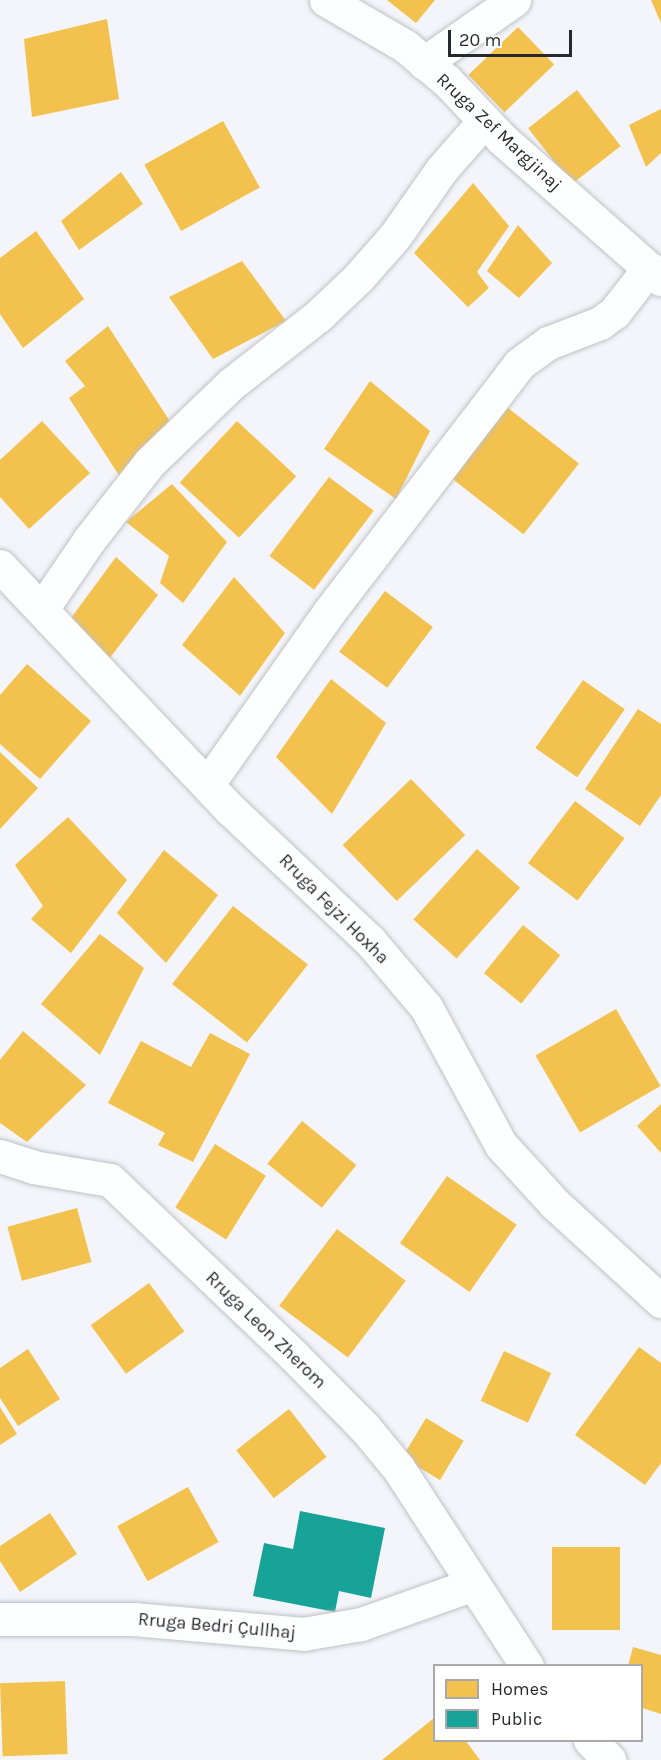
<!DOCTYPE html>
<meta charset="utf-8">
<style>
body{margin:0}
#map{position:relative;width:661px;height:1760px;overflow:hidden;background:#f4f5fa;font-family:Karla,sans-serif}
div>[style]{position:absolute}
.homes>*{inset:0;background:#f2c14e;transform-origin:0 0}
.public>*{inset:0;background:#17a398}
.roads{filter:drop-shadow(0 0 2px #c0c1c6) drop-shadow(0 0 2px #c0c1c6)}
.street>*{height:33px;margin:-16.5px;padding:0 16.5px;transform-origin:16.5px;border-radius:16.5px;background:#fdfefe}
span{translate:-50% -50%;white-space:nowrap;text-align:center;line-height:1.15;-webkit-text-stroke:6px #fff;paint-order:stroke}
.street-label{font-size:18px;color:#28292d}
.legend{position:absolute;left:433px;top:1664px;width:210px;height:78px;box-sizing:border-box;background:#fff;border:2px solid #a9a9ab;margin:0;padding:8px 10px;list-style:none;font-size:18px;color:#28292d}
.legend li{display:flex;align-items:center;gap:12px;height:30px}
.legend b{width:30px;border:2px solid #a9a9ab}
.scale{position:absolute;left:448px;top:30px;width:124px;height:27px;box-sizing:border-box;border:3px solid #28292d;border-top:0;padding-left:8px;font-size:18px;line-height:21px;white-space:nowrap;color:#28292d;-webkit-text-stroke:4px #fff;paint-order:stroke}
</style>
<div id="map">
<div class="homes">
<i style="clip-path:polygon(387px 0,435px 0,416px 23px)"></i>
<i style="clip-path:polygon(651px 0,661px 0,661px 23px)"></i>
<i style="clip-path:polygon(107px 19px,119px 99px,32px 117px,24px 39px)"></i>
<i style="left:518px;top:27px;width:52px;height:69px;rotate:46deg"></i>
<i style="left:577px;top:90px;width:71px;height:62px;rotate:52deg"></i>
<i style="clip-path:polygon(661px 109px,661px 153px,646px 167px,629px 125px)"></i>
<i style="left:223px;top:121px;width:76px;height:90px;rotate:61deg"></i>
<i style="clip-path:polygon(121px 172px,143px 204px,79px 250px,61px 221px)"></i>
<i style="clip-path:polygon(473px 183px,509px 226px,477px 272px,489px 288px,468px 307px,414px 253px)"></i>
<i style="clip-path:polygon(518px 225px,552px 263px,519px 298px,487px 271px)"></i>
<i style="clip-path:polygon(36px 231px,84px 299px,23px 348px,0 314px,0 258px)"></i>
<i style="clip-path:polygon(242px 261px,286px 321px,213px 359px,169px 297px)"></i>
<i style="clip-path:polygon(108px 326px,171px 423px,122px 480px,69px 398px,85px 386px,65px 361px)"></i>
<i style="clip-path:polygon(370px 381px,430px 431px,396px 499px,324px 449px)"></i>
<i style="left:508px;top:408px;width:90px;height:90px;rotate:38deg"></i>
<i style="clip-path:polygon(42px 421px,90px 473px,29px 529px,0 497px,0 460px)"></i>
<i style="left:237px;top:421px;width:81px;height:84px;rotate:43deg"></i>
<i style="left:329px;top:477px;width:56px;height:99px;rotate:37deg"></i>
<i style="clip-path:polygon(172px 484px,227px 542px,183px 603px,160px 583px,169px 556px,126px 522px)"></i>
<i style="clip-path:polygon(116px 557px,158px 595px,109px 659px,71px 618px)"></i>
<i style="clip-path:polygon(234px 577px,285px 633px,240px 696px,182px 645px)"></i>
<i style="left:385px;top:591px;width:60px;height:76px;rotate:37deg"></i>
<i style="clip-path:polygon(27px 664px,91px 721px,40px 779px,0 744px,0 695px)"></i>
<i style="clip-path:polygon(331px 679px,386px 723px,332px 814px,276px 757px)"></i>
<i style="left:583px;top:680px;width:51px;height:83px;rotate:35deg"></i>
<i style="clip-path:polygon(638px 709px,661px 724px,661px 795px,640px 826px,585px 789px)"></i>
<i style="clip-path:polygon(0 752px,38px 788px,0 829px)"></i>
<i style="left:411px;top:779px;width:78px;height:95px;rotate:46deg"></i>
<i style="left:575px;top:801px;width:62px;height:78px;rotate:37deg"></i>
<i style="clip-path:polygon(68px 817px,127px 880px,71px 953px,31px 919px,43px 906px,15px 865px)"></i>
<i style="left:477px;top:849px;width:58px;height:95px;rotate:42deg"></i>
<i style="clip-path:polygon(164px 850px,218px 895px,166px 963px,117px 913px)"></i>
<i style="left:233px;top:906px;width:95px;height:99px;rotate:38deg"></i>
<i style="left:523px;top:925px;width:48px;height:62px;rotate:39deg"></i>
<i style="clip-path:polygon(100px 934px,144px 968px,100px 1055px,41px 1004px)"></i>
<i style="left:616px;top:1009px;width:89px;height:93px;rotate:60deg"></i>
<i style="clip-path:polygon(23px 1031px,86px 1085px,27px 1142px,0 1123px,0 1060px)"></i>
<i style="clip-path:polygon(210px 1033px,250px 1054px,193px 1162px,158px 1145px,165px 1133px,108px 1103px,141px 1041px,191px 1067px)"></i>
<i style="clip-path:polygon(661px 1104px,661px 1153px,637px 1126px)"></i>
<i style="left:302px;top:1121px;width:70px;height:55px;rotate:39deg"></i>
<i style="left:215px;top:1144px;width:60px;height:75px;rotate:32deg"></i>
<i style="left:447px;top:1176px;width:85px;height:82px;rotate:35deg"></i>
<i style="left:77px;top:1208px;width:56px;height:72px;rotate:75deg"></i>
<i style="left:337px;top:1229px;width:86px;height:96px;rotate:37deg"></i>
<i style="left:149px;top:1283px;width:60px;height:72px;rotate:54deg"></i>
<i style="clip-path:polygon(639px 1347px,661px 1363px,661px 1463px,645px 1485px,575px 1435px)"></i>
<i style="clip-path:polygon(28px 1349px,60px 1399px,18px 1426px,0 1398px,0 1368px)"></i>
<i style="left:504px;top:1351px;width:52px;height:55px;rotate:25deg"></i>
<i style="clip-path:polygon(0 1407px,17px 1434px,0 1445px)"></i>
<i style="left:289px;top:1409px;width:61px;height:67px;rotate:52deg"></i>
<i style="left:426px;top:1418px;width:44px;height:46px;rotate:31deg"></i>
<i style="left:188px;top:1487px;width:63px;height:81px;rotate:61deg"></i>
<i style="clip-path:polygon(50px 1513px,77px 1554px,20px 1592px,0 1561px,0 1546px)"></i>
<i style="left:552px;top:1547px;width:68px;height:83px"></i>
<i style="clip-path:polygon(633px 1647px,661px 1655px,661px 1714px,642px 1708px,642px 1666px,628px 1666px)"></i>
<i style="left:65px;top:1681px;width:73px;height:65px;rotate:88deg"></i>
<i style="clip-path:polygon(434px 1718px,434px 1740px,465px 1740px,480px 1760px,382px 1760px)"></i>
</div>
<div class="public">
<i style="clip-path:polygon(300px 1511px,385px 1528px,371px 1598px,339px 1591px,335px 1612px,253px 1596px,264px 1543px,293px 1549px)"></i>
</div>
<div class="roads">
<div class="street">
<i style="left:326px;top:0;width:91px;rotate:30.2deg"></i>
<i style="left:405px;top:46px;width:55px;rotate:39.8deg"></i>
<i style="left:447px;top:81px;width:80px;rotate:46.5deg"></i>
<i style="left:502px;top:139px;width:212px;rotate:41.4deg"></i>
<i style="left:424px;top:63px;width:110px;rotate:-35deg"></i>
<i style="left:0;top:566px;width:336px;rotate:46.6deg"></i>
<i style="left:231px;top:810px;width:191px;rotate:43.3deg"></i>
<i style="left:370px;top:941px;width:87px;rotate:49.7deg"></i>
<i style="left:426px;top:1007px;width:157px;rotate:61.5deg"></i>
<i style="left:501px;top:1145px;width:80px;rotate:47.5deg"></i>
<i style="left:555px;top:1204px;width:144px;rotate:42.5deg"></i>
<i style="left:42px;top:609px;width:83px;rotate:-55.7deg"></i>
<i style="left:89px;top:540px;width:99px;rotate:-52deg"></i>
<i style="left:150px;top:462px;width:112px;rotate:-43.9deg"></i>
<i style="left:231px;top:384px;width:110px;rotate:-38deg"></i>
<i style="left:318px;top:316px;width:55px;rotate:-43.5deg"></i>
<i style="left:358px;top:278px;width:56px;rotate:-48.6deg"></i>
<i style="left:395px;top:236px;width:82px;rotate:-55deg"></i>
<i style="left:442px;top:169px;width:64px;rotate:-48.8deg"></i>
<i style="left:207px;top:785px;width:212px;rotate:-54.8deg"></i>
<i style="left:329px;top:612px;width:312px;rotate:-52.5deg"></i>
<i style="left:519px;top:364px;width:36px;rotate:-36deg"></i>
<i style="left:548px;top:343px;width:56px;rotate:-21deg"></i>
<i style="left:600px;top:323px;width:17px;rotate:-36deg"></i>
<i style="left:614px;top:313px;width:57px;rotate:-52.1deg"></i>
<i style="left:0;top:1156px;width:35px;rotate:18deg"></i>
<i style="left:33px;top:1167px;width:78px;rotate:9.6deg"></i>
<i style="left:110px;top:1180px;width:255px;rotate:43.7deg"></i>
<i style="left:294px;top:1356px;width:101px;rotate:45.4deg"></i>
<i style="left:365px;top:1428px;width:53px;rotate:50.3deg"></i>
<i style="left:399px;top:1469px;width:235px;rotate:57deg"></i>
<i style="left:0;top:1619px;width:133px"></i>
<i style="left:133px;top:1619px;width:171px;rotate:5deg"></i>
<i style="left:303px;top:1634px;width:59px;rotate:-9.8deg"></i>
<i style="left:361px;top:1624px;width:117px;rotate:-19.5deg"></i>
<i style="left:590px;top:1740px;width:28px;rotate:46deg"></i>
</div>
</div>
<div class="street-label">
<span style="left:499px;top:132px;rotate:43deg">Rruga Zef Margjinaj</span>
<span style="left:334px;top:909px;rotate:45deg">Rruga Fejzi Hoxha</span>
<span style="left:266px;top:1330px;rotate:44deg">Rruga Leon Zherom</span>
<span style="left:217px;top:1626px;rotate:5deg">Rruga Bedri Çullhaj</span>
</div>
<ul class="legend">
<li><b style="height:16px;background:#f2c14e"></b>Homes</li>
<li><b style="height:16px;background:#17a398"></b>Public</li>
</ul>
<div class="scale">20 m</div>
</div>
